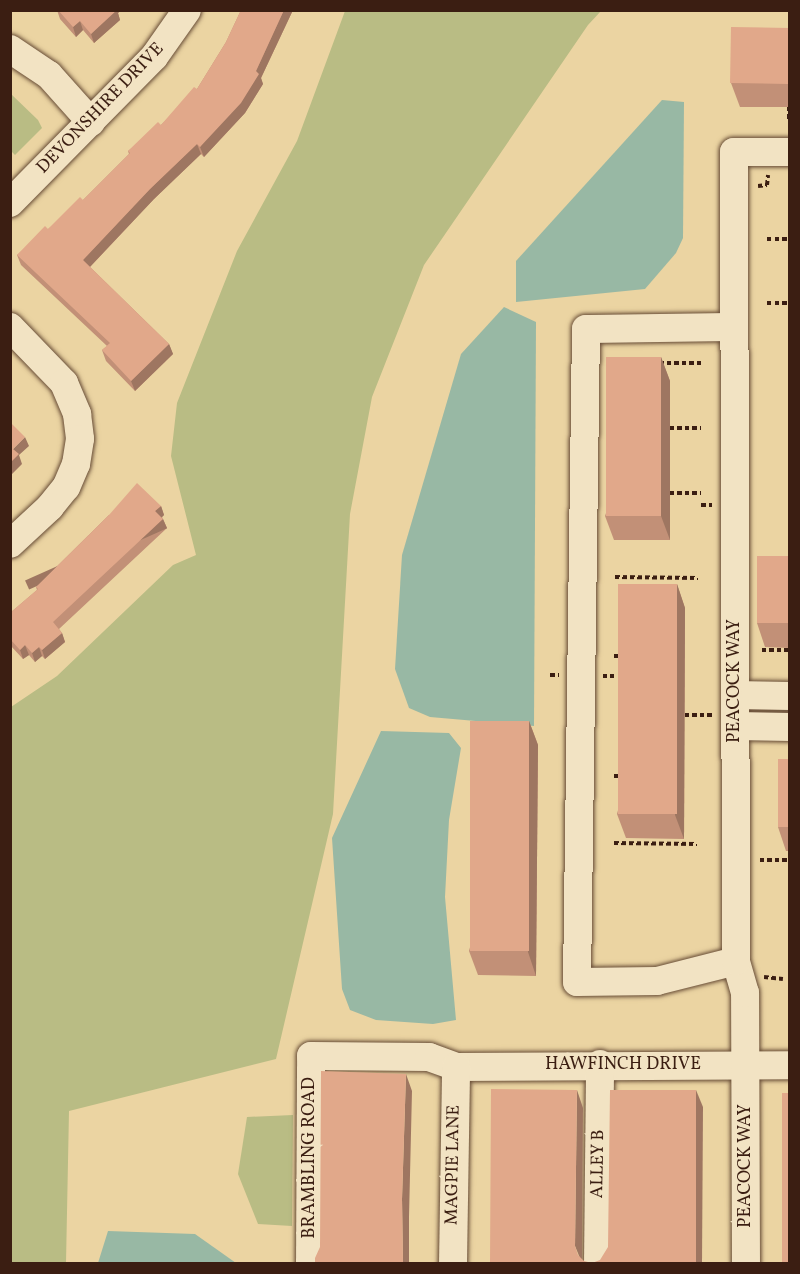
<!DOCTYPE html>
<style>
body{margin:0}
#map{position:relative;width:800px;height:1274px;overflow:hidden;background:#ebd4a2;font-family:Vollkorn,serif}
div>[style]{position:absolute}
.green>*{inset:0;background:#b9bc84}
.water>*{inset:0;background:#98b8a4}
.path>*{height:4px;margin-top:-2px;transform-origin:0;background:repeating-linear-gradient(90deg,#3b1e12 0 4.5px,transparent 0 7.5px)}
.roads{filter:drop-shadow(0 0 2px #674c36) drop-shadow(0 0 2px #674c36)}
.minor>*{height:28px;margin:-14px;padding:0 14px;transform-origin:14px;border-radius:14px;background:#f2e3c3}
.wall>*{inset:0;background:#c29077}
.shaded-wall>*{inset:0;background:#9e7661;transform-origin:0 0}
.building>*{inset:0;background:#e1a88a;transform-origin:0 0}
span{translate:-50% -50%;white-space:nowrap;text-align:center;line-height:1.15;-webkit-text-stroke:6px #f2e3c3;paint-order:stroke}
.street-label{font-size:18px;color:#3b1e12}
.frame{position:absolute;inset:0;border:12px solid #3b1e12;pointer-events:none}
</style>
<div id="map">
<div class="green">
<i style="clip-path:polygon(345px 11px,601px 11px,588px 25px,424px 265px,372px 397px,350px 514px,333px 814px,276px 1059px,69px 1111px,66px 1263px,11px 1263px,11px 707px,57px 676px,173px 565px,196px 555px,171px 456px,177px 403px,237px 251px,297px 141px)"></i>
<i style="clip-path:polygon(11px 94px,38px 120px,42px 128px,15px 155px,11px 151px)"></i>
<i style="clip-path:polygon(293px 1115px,292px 1226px,258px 1224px,238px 1174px,247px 1117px)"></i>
</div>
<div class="water">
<i style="clip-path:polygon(662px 100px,684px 102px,683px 238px,676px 253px,645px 289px,516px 302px,516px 261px)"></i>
<i style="clip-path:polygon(504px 307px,536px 322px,534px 726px,430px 717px,409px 708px,395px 669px,402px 555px,461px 354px)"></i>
<i style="clip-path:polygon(381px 731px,449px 733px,461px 748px,449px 820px,445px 897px,456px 1020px,433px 1024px,376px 1020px,350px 1010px,342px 989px,332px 838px)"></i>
<i style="clip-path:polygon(108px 1231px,195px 1234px,236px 1263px,98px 1263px)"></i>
</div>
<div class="path">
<i style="left:789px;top:107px;width:13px;rotate:90deg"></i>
<i style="left:758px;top:186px;width:9px;rotate:-6deg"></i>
<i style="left:767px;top:185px;width:10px;rotate:-84deg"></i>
<i style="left:767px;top:239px;width:23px"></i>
<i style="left:767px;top:303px;width:23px"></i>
<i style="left:659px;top:363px;width:43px"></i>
<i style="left:670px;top:428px;width:31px"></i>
<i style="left:670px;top:493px;width:31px"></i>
<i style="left:701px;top:505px;width:11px"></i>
<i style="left:615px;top:577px;width:83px;rotate:0.7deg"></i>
<i style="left:762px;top:650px;width:28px"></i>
<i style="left:614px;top:656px;width:9px"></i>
<i style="left:550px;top:675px;width:9px"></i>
<i style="left:603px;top:676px;width:11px"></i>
<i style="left:685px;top:715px;width:28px"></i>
<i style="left:614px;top:776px;width:8px"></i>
<i style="left:614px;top:843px;width:83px;rotate:0.7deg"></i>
<i style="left:760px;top:860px;width:30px"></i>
<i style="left:764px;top:977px;width:19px;rotate:6deg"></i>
</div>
<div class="roads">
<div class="minor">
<i style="left:10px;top:49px;width:47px;rotate:33.7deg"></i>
<i style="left:49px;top:75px;width:63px;rotate:48.2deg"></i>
<i style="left:10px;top:203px;width:205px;rotate:-45.4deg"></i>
<i style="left:154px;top:57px;width:57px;rotate:-54.9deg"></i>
<i style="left:10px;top:327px;width:78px;rotate:46deg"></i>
<i style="left:64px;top:383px;width:34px;rotate:67deg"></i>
<i style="left:77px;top:414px;width:25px;rotate:83deg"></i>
<i style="left:80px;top:439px;width:25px;rotate:99deg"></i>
<i style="left:76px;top:464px;width:25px;rotate:113deg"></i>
<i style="left:66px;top:487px;width:26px;rotate:129deg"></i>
<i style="left:50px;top:507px;width:54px;rotate:137.2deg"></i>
<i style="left:733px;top:327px;width:147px;rotate:179.2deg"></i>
<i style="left:586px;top:329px;width:653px;rotate:90.79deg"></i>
<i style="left:577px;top:982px;width:80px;rotate:-0.7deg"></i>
<i style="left:657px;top:981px;width:81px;rotate:-14.2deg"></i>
<i style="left:735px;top:695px;width:55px;rotate:1deg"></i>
<i style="left:736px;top:726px;width:54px;rotate:1.1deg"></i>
<i style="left:310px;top:1264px;width:208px;rotate:-89.7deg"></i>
<i style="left:311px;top:1056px;width:118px;rotate:0.5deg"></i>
<i style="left:429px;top:1057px;width:29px;rotate:20deg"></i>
<i style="left:456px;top:1067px;width:334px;rotate:-0.3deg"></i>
<i style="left:453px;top:1264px;width:197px;rotate:-89.1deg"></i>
<i style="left:598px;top:1264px;width:200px;rotate:-89.4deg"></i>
<i style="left:746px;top:1264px;width:271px;rotate:-90.2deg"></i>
<i style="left:745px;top:993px;width:33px;rotate:-106deg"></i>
<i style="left:736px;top:961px;width:809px;rotate:-90.14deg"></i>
<i style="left:734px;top:152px;width:56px"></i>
</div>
</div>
<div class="wall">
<i style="clip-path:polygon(57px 10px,121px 10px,118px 13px,120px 20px,94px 43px,83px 30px,76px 37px,60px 19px)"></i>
<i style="clip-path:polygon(241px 10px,293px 10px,261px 78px,263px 84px,245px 113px,204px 157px,201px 154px,154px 199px,90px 267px,169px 344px,173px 354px,135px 391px,106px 361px,102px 350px,107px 346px,21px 265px,17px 255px,83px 200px,129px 154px,128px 151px,161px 125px,197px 89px,226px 42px)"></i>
<i style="clip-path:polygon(789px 28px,789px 107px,740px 107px,731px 83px)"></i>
<i style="clip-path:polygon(661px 357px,670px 381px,670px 540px,614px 540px,605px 516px)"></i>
<i style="clip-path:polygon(161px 506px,164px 515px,162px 517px,167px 528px,59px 629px,62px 633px,65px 642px,45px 659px,42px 656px,35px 662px,29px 655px,23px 659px,10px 645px,10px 613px,37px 590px,36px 587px,109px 515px)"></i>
<i style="clip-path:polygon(789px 556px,789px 648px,765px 647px,757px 623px)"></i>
<i style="clip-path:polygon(677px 584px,685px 608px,684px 839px,626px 838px,617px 814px)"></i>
<i style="clip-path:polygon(529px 721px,538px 745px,536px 976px,478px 975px,469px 951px)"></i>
<i style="clip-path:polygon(789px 759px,789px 851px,786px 851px,778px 827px)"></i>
</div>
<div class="shaded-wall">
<i style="clip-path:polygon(114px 10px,121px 10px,118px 13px,120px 20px,94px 43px,91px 34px)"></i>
<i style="clip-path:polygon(284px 10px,293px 10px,261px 78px,263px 84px,245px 113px,204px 157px,200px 147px,256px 71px)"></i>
<i style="clip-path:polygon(80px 21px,83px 30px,76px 37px,73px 27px)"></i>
<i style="clip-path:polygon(197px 144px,201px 154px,154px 199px,87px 270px,83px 260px,150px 189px)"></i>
<i style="clip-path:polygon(169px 344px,173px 354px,135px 391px,131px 381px)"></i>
<i style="clip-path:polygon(661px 357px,670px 381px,670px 540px,661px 516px)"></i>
<i style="clip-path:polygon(25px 437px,29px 446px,19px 455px,22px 464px,10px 476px,10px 463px,13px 449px)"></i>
<i style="clip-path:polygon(161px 506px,164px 515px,159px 520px,155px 511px)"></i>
<i style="left:163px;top:519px;width:10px;height:151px;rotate:66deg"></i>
<i style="clip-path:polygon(677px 584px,685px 608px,684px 839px,675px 815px)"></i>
<i style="clip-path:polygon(62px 633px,65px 642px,45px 659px,42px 650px)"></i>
<i style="clip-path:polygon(25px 645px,29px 655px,23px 659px,20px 650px)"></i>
<i style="clip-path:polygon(39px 647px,42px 656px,35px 662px,32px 653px)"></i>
<i style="clip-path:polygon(529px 721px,538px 745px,536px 976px,528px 952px)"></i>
<i style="clip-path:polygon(406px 1074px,412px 1091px,409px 1217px,409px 1263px,403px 1263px,402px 1199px)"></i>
<i style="clip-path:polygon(577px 1090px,583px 1108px,582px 1263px,575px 1246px)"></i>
<i style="clip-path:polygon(696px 1090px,703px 1107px,702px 1263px,696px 1263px)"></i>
</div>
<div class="building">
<i style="clip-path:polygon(58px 10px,117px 10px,91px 34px,80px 21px,73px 27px)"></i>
<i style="clip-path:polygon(241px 10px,284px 10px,256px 71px,259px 74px,241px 103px,200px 147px,197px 144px,150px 189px,83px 260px,169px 344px,131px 381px,102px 350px,110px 343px,17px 255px,45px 226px,48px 229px,80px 197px,83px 200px,130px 153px,128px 151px,158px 122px,161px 125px,194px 87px,197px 89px,226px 42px)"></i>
<i style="left:731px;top:27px;width:58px;height:56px;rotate:1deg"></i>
<i style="clip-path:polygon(789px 168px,789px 327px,788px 327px)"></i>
<i style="left:606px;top:357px;width:55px;height:159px"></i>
<i style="clip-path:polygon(10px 422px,25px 437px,13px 449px,19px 454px,10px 463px)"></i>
<i style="clip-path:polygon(137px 483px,161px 506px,155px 511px,163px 519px,53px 622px,62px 633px,42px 650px,39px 647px,32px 653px,25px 645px,20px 650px,10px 639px,10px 613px,38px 589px,36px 587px,109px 515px)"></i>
<i style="left:757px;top:556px;width:32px;height:67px"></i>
<i style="left:618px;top:584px;width:59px;height:230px"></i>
<i style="left:470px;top:721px;width:59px;height:230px"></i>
<i style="left:778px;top:759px;width:11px;height:68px"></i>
<i style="clip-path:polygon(321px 1071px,406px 1074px,402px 1199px,403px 1263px,315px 1263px,315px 1258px,320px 1247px)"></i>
<i style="clip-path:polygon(491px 1089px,577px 1090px,575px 1246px,578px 1255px,584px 1261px,592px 1263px,600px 1260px,608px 1247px,610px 1090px,696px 1090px,696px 1263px,490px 1263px)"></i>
<i style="left:782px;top:1093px;width:7px;height:170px"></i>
</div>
<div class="street-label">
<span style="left:101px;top:109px;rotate:-46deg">DEVONSHIRE DRIVE</span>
<span style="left:735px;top:681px;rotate:-90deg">PEACOCK WAY</span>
<span style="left:623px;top:1065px">HAWFINCH DRIVE</span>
<span style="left:310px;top:1158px;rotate:-90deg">BRAMBLING ROAD</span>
<span style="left:599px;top:1164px;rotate:-89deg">ALLEY B</span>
<span style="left:454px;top:1165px;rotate:-89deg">MAGPIE LANE</span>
<span style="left:746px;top:1166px;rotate:-90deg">PEACOCK WAY</span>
</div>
<div class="frame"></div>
</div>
